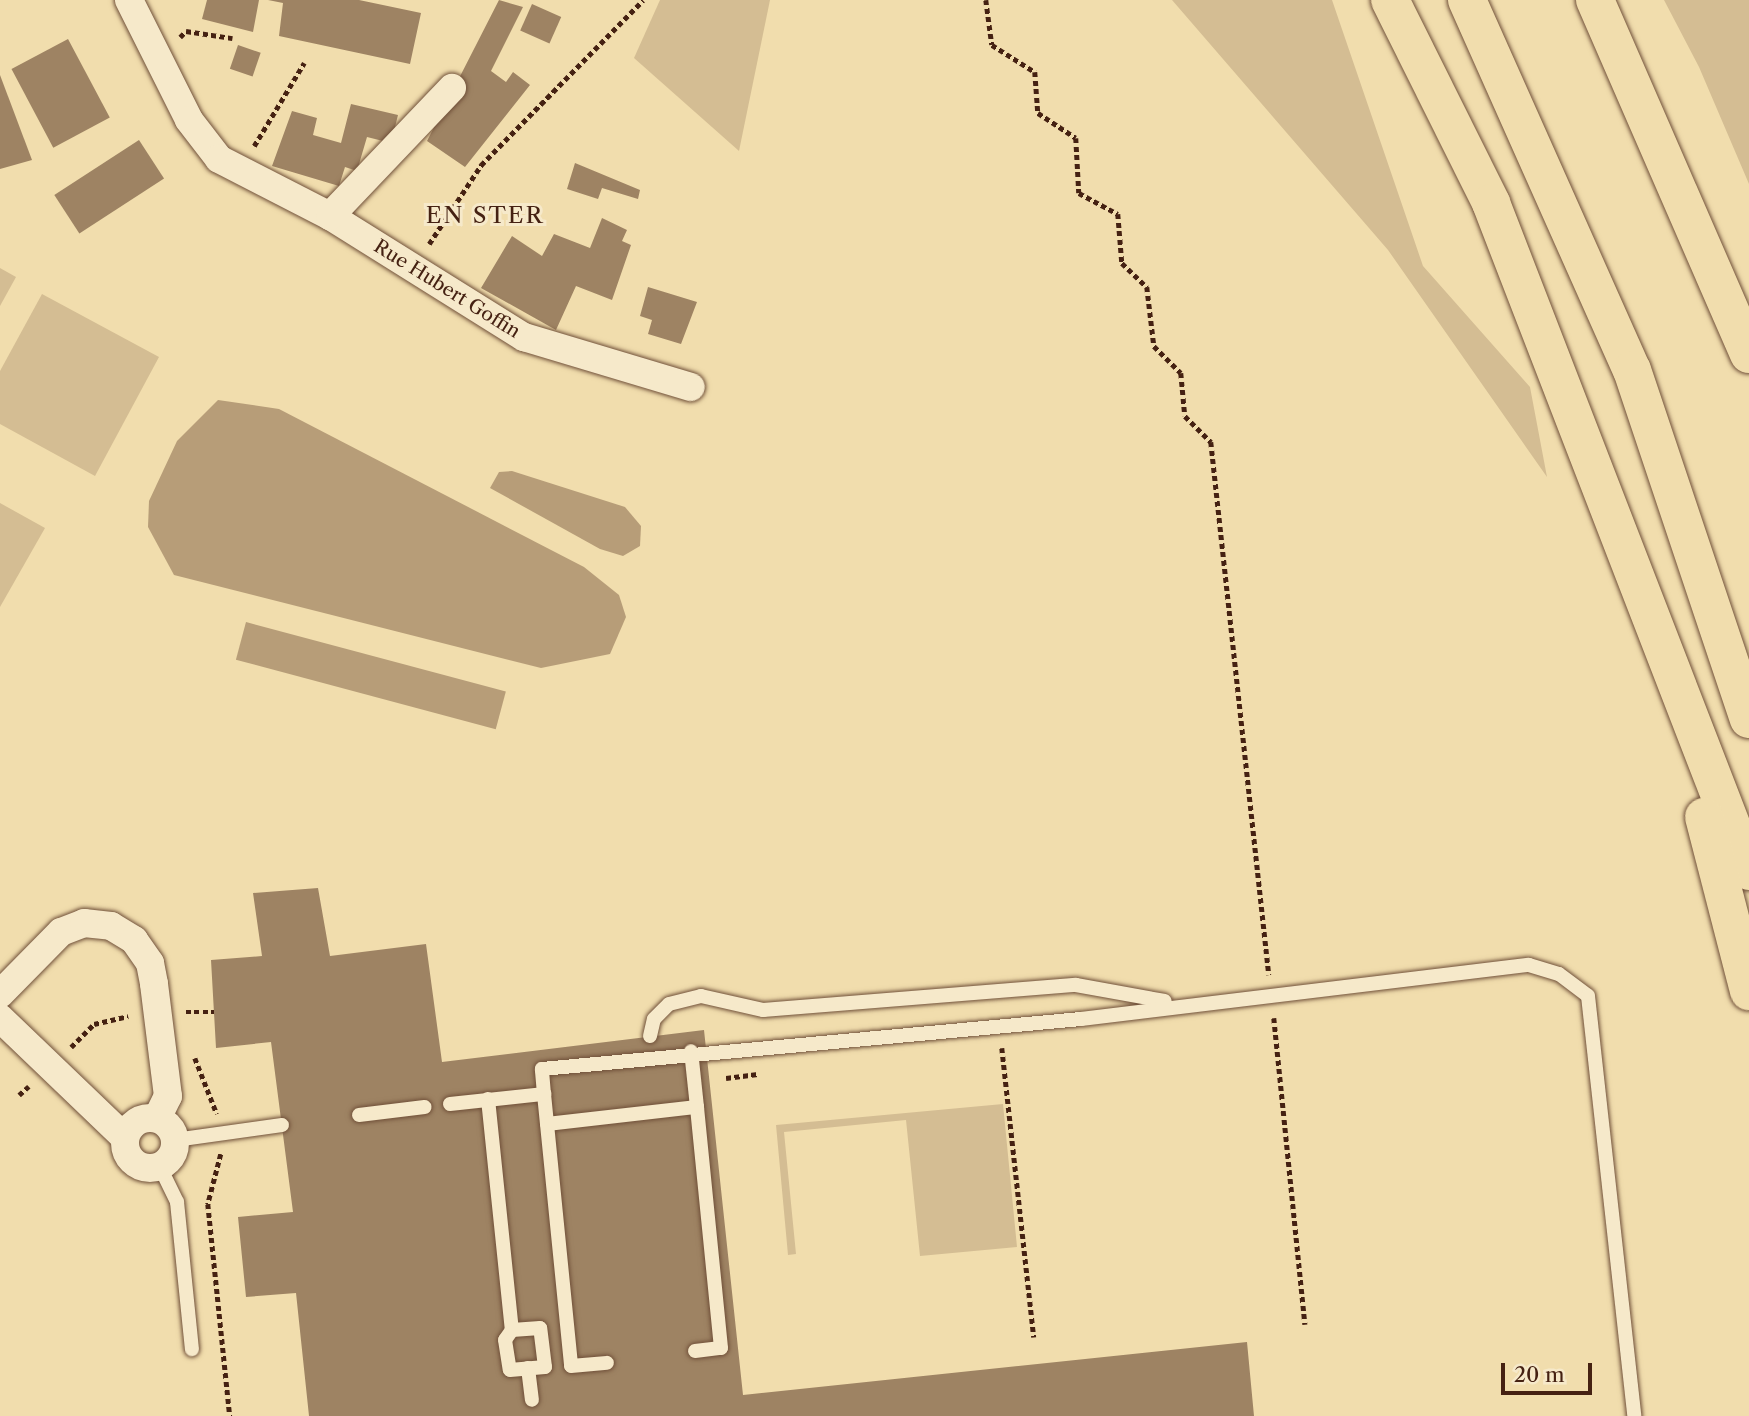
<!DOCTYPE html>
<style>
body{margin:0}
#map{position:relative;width:1749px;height:1416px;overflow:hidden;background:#f1ddad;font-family:"Libre Caslon Text",serif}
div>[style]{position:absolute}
.green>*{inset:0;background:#d4bd93}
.water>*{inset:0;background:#b79d78;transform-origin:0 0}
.building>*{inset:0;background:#9e8363;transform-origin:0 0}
.path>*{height:4.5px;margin-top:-2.25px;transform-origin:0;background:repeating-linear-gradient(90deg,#452112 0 5px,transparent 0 8.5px)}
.roads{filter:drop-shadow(0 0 2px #705039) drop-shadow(0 0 2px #705039)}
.service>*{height:14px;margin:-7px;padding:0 7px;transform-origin:7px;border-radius:7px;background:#f6e9ca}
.minor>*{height:28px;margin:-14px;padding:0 14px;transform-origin:14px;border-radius:14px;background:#f6e9ca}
.minor>.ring{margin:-14px;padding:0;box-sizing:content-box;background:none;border:28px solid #f6e9ca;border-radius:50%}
.motorway>*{height:38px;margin:-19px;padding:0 19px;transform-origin:19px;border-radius:19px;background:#f1ddad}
span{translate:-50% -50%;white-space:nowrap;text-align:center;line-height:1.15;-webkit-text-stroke:6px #f6e9ca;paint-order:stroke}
.street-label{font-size:19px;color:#452112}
.quarter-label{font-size:23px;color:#452112;letter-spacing:2px}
.scale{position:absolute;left:1501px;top:1363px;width:91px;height:32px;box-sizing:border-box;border:4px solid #452112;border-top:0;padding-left:9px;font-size:21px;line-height:24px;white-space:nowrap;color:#452112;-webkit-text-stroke:5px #f6e9ca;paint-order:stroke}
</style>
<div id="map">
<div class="green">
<i style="clip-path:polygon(660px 0,770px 0,739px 151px,634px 58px)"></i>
<i style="clip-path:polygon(1172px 0,1332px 0,1423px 266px,1530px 387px,1547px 477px,1388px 250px)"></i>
<i style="clip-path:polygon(1664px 0,1749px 0,1749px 184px,1699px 67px)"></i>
<i style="clip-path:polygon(0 268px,16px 277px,0 306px)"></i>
<i style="clip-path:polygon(42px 294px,159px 357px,95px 476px,0 424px,0 371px)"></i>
<i style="clip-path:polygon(0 503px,45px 528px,0 607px)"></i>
<i style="clip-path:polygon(1003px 1104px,1017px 1247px,920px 1256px,906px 1120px,784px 1132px,796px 1254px,788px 1255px,776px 1125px)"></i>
</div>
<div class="water">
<i style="clip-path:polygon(218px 400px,279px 409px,584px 567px,619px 595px,626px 617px,610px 654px,541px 668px,174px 575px,148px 527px,149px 501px,177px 441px)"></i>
<i style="clip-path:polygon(512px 471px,625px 507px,641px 526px,640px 546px,623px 556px,600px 549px,490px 488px,499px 472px)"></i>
<i style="left:246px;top:622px;width:269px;height:39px;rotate:15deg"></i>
</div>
<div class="building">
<i style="clip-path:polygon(207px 0,259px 0,253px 32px,202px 19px)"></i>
<i style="clip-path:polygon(268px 0,359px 0,421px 13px,410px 64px,279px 36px,283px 3px)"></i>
<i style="clip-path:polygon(499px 0,523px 7px,491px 71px,506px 82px,513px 72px,530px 85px,465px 167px,427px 141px)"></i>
<i style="left:532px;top:4px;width:32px;height:29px;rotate:24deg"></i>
<i style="left:68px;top:39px;width:89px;height:64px;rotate:62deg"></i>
<i style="left:238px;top:45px;width:24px;height:25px;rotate:19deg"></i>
<i style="clip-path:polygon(0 75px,32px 160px,0 169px)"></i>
<i style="clip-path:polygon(351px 104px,398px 115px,391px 143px,367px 137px,357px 171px,345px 167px,339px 186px,272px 166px,292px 111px,317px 118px,313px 135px,341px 143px)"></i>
<i style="left:139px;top:140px;width:46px;height:101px;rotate:57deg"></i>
<i style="clip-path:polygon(575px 163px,640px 190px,638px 199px,602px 188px,598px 199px,567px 189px)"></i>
<i style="clip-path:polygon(602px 218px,627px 230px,622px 241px,631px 245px,612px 300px,576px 286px,556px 330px,481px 288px,512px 236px,542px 256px,554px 234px,590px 248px)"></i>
<i style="clip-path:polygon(648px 287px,697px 302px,681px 344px,648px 334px,652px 320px,640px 316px)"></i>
<i style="clip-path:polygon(318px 888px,330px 956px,426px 944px,442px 1062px,704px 1030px,743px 1395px,1247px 1342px,1254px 1416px,309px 1416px,296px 1293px,246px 1297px,238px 1217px,293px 1212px,271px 1042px,216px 1048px,211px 960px,262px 956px,253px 893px)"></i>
</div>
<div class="path">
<i style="left:986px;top:0;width:45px;rotate:82.4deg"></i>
<i style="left:992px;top:45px;width:51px;rotate:32.1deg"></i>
<i style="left:1035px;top:72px;width:41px;rotate:85.8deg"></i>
<i style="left:1038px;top:113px;width:45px;rotate:33.3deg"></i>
<i style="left:1076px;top:138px;width:55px;rotate:86.9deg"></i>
<i style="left:1079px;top:193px;width:44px;rotate:28.3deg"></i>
<i style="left:1118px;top:214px;width:49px;rotate:85.3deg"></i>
<i style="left:1122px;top:263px;width:35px;rotate:44deg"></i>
<i style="left:1147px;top:287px;width:59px;rotate:83.2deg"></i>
<i style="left:1154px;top:346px;width:38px;rotate:45deg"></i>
<i style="left:1181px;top:373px;width:43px;rotate:84.7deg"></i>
<i style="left:1185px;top:416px;width:37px;rotate:45deg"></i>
<i style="left:1211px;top:442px;width:536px;rotate:83.79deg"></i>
<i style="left:180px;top:37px;width:8px;rotate:-45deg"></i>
<i style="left:186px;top:31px;width:47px;rotate:8.7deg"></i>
<i style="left:254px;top:146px;width:97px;rotate:-58.9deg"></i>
<i style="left:429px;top:244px;width:95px;rotate:-56.6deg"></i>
<i style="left:481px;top:165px;width:231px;rotate:-45.5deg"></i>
<i style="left:186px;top:1012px;width:28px"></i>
<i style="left:1274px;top:1018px;width:308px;rotate:84.2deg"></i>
<i style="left:71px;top:1047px;width:33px;rotate:-45deg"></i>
<i style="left:94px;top:1024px;width:35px;rotate:-13deg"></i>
<i style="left:1002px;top:1048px;width:291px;rotate:83.7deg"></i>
<i style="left:195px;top:1058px;width:60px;rotate:68.6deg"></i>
<i style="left:726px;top:1078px;width:32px;rotate:-7deg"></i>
<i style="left:19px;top:1095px;width:13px;rotate:-42deg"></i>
<i style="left:221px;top:1154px;width:52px;rotate:104.6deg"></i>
<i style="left:208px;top:1204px;width:213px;rotate:84.1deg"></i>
</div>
<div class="roads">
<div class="service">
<i style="left:650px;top:1036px;width:17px;rotate:-77deg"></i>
<i style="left:654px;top:1019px;width:21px;rotate:-45deg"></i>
<i style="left:669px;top:1004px;width:33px;rotate:-14deg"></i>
<i style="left:701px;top:996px;width:64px;rotate:12.7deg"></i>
<i style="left:763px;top:1010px;width:314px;rotate:-4.6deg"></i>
<i style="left:1076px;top:985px;width:90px;rotate:10.2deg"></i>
<i style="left:544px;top:1094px;width:273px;rotate:84.3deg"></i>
<i style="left:571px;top:1366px;width:36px;rotate:-5deg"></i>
<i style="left:488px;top:1099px;width:232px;rotate:84.1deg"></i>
<i style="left:512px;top:1330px;width:12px;rotate:125deg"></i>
<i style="left:505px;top:1340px;width:30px;rotate:81deg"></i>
<i style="left:510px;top:1370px;width:35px;rotate:-5deg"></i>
<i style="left:545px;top:1367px;width:39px;rotate:-97deg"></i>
<i style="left:540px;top:1328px;width:28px;rotate:176deg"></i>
<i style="left:450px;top:1104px;width:95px;rotate:-6.1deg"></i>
<i style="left:544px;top:1094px;width:25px;rotate:-95deg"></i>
<i style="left:542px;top:1069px;width:541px;rotate:-5.3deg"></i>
<i style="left:1081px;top:1019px;width:451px;rotate:-6.9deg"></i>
<i style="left:1529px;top:965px;width:31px;rotate:17deg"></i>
<i style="left:1559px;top:974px;width:36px;rotate:37deg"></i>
<i style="left:1588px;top:996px;width:423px;rotate:83.7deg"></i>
<i style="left:359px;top:1115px;width:66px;rotate:-6.9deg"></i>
<i style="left:547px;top:1124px;width:151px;rotate:-6.5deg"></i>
<i style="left:697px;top:1107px;width:56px;rotate:-96.1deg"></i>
<i style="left:175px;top:1140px;width:108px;rotate:-8deg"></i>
<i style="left:160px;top:1167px;width:39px;rotate:64deg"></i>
<i style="left:177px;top:1202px;width:148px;rotate:84.2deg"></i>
<i style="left:695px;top:1351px;width:26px;rotate:-7deg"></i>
<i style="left:721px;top:1348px;width:242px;rotate:-95.7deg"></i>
<i style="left:528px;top:1368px;width:32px;rotate:83deg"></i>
</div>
<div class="minor">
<i style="left:129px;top:0;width:134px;rotate:63.4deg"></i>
<i style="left:189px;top:120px;width:49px;rotate:52.4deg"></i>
<i style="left:219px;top:159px;width:125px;rotate:27.2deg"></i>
<i style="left:330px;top:216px;width:229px;rotate:32deg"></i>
<i style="left:524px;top:337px;width:174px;rotate:16.7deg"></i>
<i style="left:330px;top:216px;width:177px;rotate:-46.4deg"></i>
<i style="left:0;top:994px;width:87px;rotate:-45.5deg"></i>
<i style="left:61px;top:932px;width:25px;rotate:-21deg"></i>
<i style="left:84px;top:923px;width:27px;rotate:6deg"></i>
<i style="left:111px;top:926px;width:27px;rotate:31deg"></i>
<i style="left:134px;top:940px;width:28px;rotate:55deg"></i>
<i style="left:150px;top:963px;width:21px;rotate:79deg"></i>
<i style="left:154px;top:984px;width:113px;rotate:82.9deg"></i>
<i style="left:168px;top:1096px;width:25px;rotate:116deg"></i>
<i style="left:0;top:1018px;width:173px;rotate:43.8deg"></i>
<i class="ring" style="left:125px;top:1118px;width:22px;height:22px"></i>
</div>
<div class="motorway">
<i style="left:1390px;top:0;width:227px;rotate:63.5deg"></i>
<i style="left:1491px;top:203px;width:716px;rotate:68.88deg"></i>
<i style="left:1467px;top:0;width:405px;rotate:66deg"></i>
<i style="left:1632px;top:370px;width:368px;rotate:71.5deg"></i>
<i style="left:1595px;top:0;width:386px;rotate:66.5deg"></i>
<i style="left:1704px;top:817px;width:180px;rotate:75.5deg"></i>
</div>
</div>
<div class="street-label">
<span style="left:447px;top:289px;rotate:32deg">Rue Hubert Goffin</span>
</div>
<div class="quarter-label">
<span style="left:485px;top:215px">EN STER</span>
</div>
<div class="scale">20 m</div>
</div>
